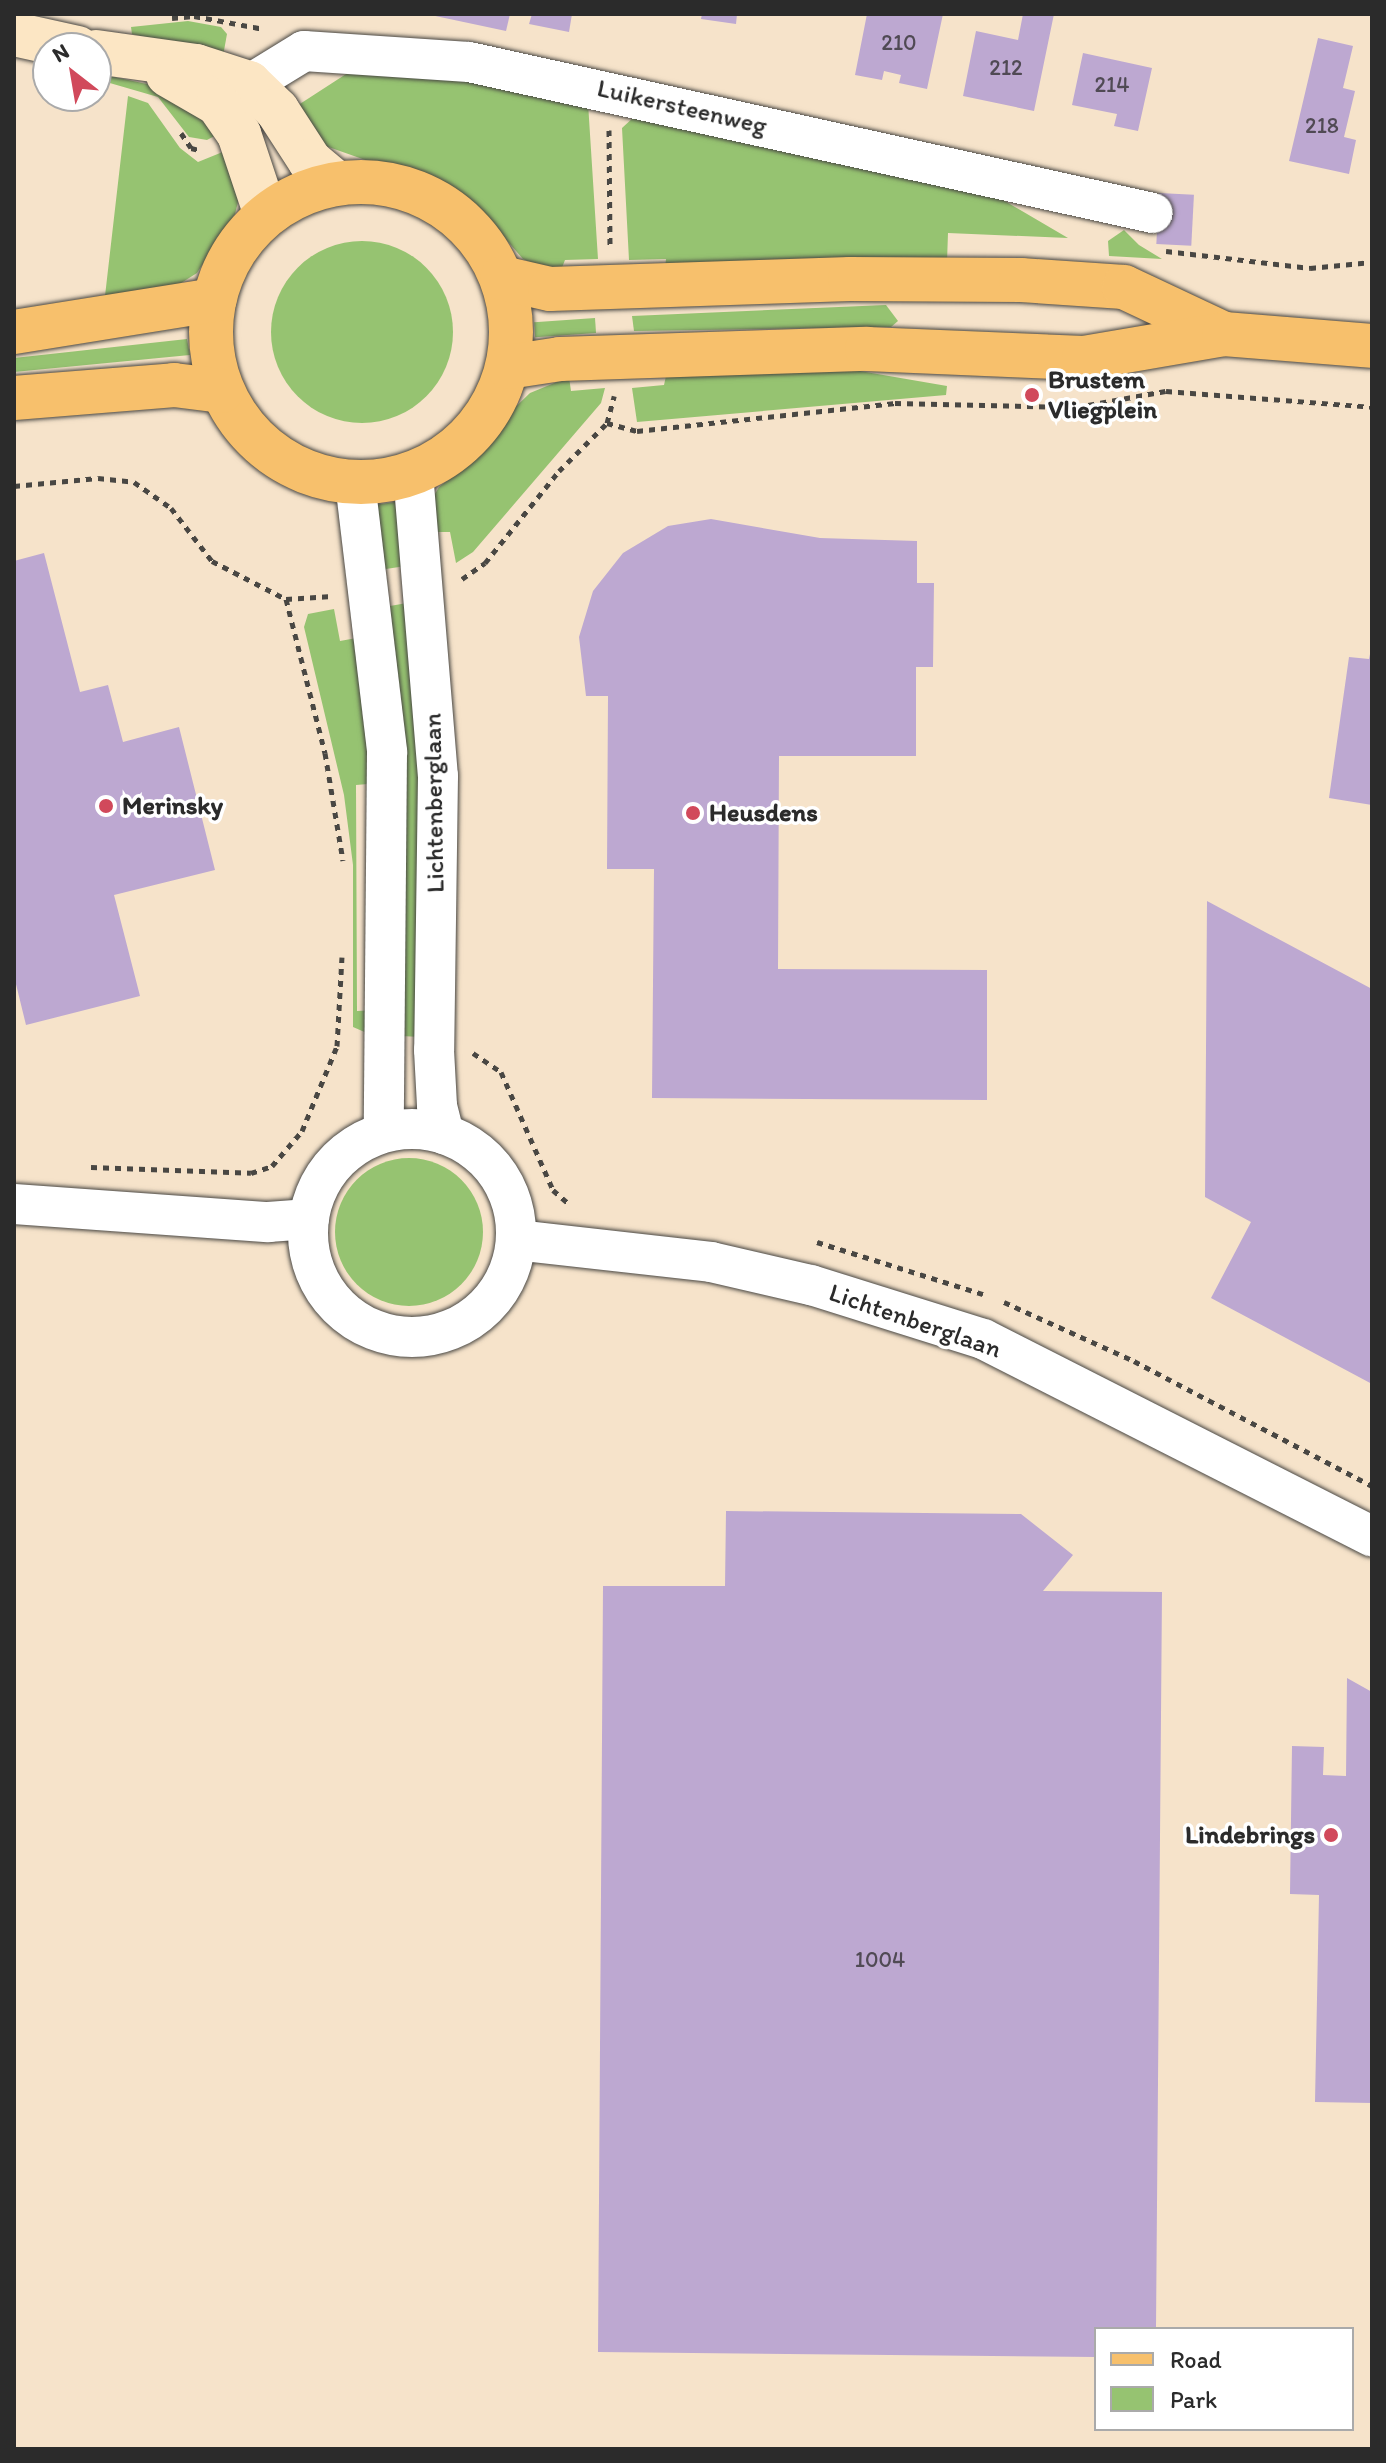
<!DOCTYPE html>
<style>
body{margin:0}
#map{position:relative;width:1386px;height:2463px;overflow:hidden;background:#f6e3ca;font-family:Itim,sans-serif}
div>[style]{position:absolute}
.green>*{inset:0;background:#96c371;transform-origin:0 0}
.round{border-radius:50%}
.building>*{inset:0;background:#bda8d1;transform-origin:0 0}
.path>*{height:5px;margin-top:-2.5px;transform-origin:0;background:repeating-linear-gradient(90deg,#494743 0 6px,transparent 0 12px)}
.roads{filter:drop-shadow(0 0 2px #494743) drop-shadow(0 0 2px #494743)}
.street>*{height:40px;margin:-20px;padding:0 20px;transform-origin:20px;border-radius:20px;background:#fff}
.street>.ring{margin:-20px;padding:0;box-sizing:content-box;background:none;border:40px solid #fff;border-radius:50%}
.secondary>*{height:44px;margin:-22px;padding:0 22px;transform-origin:22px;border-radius:22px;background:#fce6c4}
.primary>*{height:44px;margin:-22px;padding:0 22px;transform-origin:22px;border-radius:22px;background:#f7c06c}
.primary>.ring{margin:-22px;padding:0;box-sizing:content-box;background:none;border:44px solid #f7c06c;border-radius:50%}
.dots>*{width:22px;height:22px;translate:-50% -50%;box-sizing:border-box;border:4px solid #fff;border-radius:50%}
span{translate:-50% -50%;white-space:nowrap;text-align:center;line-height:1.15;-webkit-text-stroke:7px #fff;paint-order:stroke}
.number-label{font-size:22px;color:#504a54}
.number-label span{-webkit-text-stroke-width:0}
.street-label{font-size:26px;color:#2b2b2b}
.poi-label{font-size:26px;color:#2b2b2b;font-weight:700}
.left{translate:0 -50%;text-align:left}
.right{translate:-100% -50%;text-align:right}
.frame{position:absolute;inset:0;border:16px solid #2b2b2b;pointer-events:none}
.legend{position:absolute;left:1094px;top:2327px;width:260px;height:104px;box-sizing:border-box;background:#fff;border:2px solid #aaa;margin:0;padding:10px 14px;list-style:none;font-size:24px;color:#2b2b2b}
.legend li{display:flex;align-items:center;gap:16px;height:40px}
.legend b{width:40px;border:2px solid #aaa}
.north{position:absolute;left:32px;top:32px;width:80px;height:80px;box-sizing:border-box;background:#fff;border:2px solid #aaa;border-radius:50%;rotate:329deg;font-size:22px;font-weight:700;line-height:32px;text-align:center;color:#2b2b2b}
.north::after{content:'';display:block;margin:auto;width:28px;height:36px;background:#d1495b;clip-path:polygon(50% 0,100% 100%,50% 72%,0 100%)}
</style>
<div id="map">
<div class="green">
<i style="clip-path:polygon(188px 21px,221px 27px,227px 34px,223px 56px,132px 34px,131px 27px)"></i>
<i style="clip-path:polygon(360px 65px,448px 71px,588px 103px,598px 259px,565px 260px,559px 275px,523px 259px,483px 213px,456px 192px,320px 144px,289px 111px)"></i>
<i style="clip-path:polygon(96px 73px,156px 86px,222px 132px,207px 140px,189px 137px,158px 97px,96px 79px)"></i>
<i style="clip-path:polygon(128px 96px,148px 103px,180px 148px,198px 162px,230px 149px,240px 194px,235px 214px,197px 273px,170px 290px,105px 296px)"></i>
<i style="clip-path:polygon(634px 117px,1003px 200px,1068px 238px,948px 233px,947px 262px,665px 268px,666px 259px,629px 260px,622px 128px)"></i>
<i style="clip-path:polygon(1124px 230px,1139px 245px,1162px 259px,1109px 256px,1108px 241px)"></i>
<i class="round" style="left:271px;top:241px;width:182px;height:182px"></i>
<i style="clip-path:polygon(886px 305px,898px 321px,891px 327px,634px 331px,632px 316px)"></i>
<i style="left:595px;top:318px;width:15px;height:61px;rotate:86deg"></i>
<i style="clip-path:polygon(187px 339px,190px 355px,14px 372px,14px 358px)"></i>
<i style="clip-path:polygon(854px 370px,947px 386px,946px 395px,637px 422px,632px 388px,664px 385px,666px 376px)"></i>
<i style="clip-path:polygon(569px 377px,571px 391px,605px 388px,601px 403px,473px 552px,456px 563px,450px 532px,425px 532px,428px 506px,439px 487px,478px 457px,504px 418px,530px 393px)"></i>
<i style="left:395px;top:502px;width:65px;height:20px;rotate:82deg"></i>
<i style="clip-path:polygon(407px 603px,419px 707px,421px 1037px,401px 1036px,399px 699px,390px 606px)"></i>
<i style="clip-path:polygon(334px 609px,340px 641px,362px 637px,380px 783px,356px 785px,357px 1011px,378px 1010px,376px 1037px,353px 1027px,353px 865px,344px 795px,304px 627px,308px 614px)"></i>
<i class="round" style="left:335px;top:1158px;width:148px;height:148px"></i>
</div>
<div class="building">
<i style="clip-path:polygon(426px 14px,510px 14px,506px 31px)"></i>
<i style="clip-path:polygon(532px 14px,572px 14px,569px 32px,529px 24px)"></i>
<i style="clip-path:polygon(702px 14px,737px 14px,736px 24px,701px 19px)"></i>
<i style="clip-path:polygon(867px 14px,943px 14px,927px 89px,899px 83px,901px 75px,884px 71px,882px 80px,855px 75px)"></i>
<i style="clip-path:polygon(1023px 14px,1054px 14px,1034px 111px,963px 96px,976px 31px,1018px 40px)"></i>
<i style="clip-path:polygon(1318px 38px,1353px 46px,1343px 88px,1355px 91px,1344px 137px,1356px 140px,1349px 174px,1289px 161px)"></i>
<i style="clip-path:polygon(1083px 53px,1152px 68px,1138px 131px,1114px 126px,1117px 114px,1072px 105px)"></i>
<i style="left:1159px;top:193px;width:35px;height:51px;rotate:3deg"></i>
<i style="clip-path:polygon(711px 519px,820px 538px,917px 541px,917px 583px,934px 583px,933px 667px,916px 667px,916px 756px,779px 756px,778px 969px,987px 970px,987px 1100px,652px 1098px,654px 869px,607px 869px,608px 696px,586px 696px,579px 637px,593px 591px,623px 553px,668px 526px)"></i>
<i style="clip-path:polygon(44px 553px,80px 692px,108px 685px,123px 742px,179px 727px,215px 870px,114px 895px,140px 996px,26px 1025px,14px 976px,14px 561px)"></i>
<i style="clip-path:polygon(1370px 654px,1372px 654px,1372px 805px,1329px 798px,1349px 657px,1369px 659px)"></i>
<i style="clip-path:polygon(1207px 901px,1372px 989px,1372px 1384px,1211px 1298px,1251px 1222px,1205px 1197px)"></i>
<i style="clip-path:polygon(726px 1511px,1021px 1514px,1073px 1555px,1043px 1591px,1162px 1592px,1156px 2329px,1096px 2329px,1096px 2357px,598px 2352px,603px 1586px,725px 1586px)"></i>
<i style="clip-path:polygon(1347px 1678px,1372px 1692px,1372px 2103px,1315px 2102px,1319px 1895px,1290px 1894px,1292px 1746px,1324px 1747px,1323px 1775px,1346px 1776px)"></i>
</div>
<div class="path">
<i style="left:172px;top:18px;width:22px;rotate:-5deg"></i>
<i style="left:194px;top:16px;width:71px;rotate:10.5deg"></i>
<i style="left:609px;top:130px;width:118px;rotate:89.5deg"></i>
<i style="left:181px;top:133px;width:18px;rotate:56deg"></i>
<i style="left:191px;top:148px;width:8px;rotate:14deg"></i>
<i style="left:1166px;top:251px;width:145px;rotate:6.7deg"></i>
<i style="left:1310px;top:268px;width:62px;rotate:-5.5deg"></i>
<i style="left:607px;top:423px;width:31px;rotate:15deg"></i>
<i style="left:637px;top:431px;width:260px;rotate:-6.2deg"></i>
<i style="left:895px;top:403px;width:182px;rotate:1.3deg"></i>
<i style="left:1077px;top:407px;width:90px;rotate:-10.2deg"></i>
<i style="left:1166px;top:391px;width:207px;rotate:4.4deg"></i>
<i style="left:14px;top:486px;width:84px;rotate:-5.4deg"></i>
<i style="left:98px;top:478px;width:36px;rotate:6deg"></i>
<i style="left:134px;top:482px;width:45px;rotate:35.1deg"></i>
<i style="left:171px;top:508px;width:67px;rotate:52.3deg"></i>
<i style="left:212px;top:561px;width:83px;rotate:27.2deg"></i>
<i style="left:286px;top:599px;width:46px;rotate:-3.7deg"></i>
<i style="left:462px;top:579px;width:28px;rotate:-35deg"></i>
<i style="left:485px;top:563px;width:118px;rotate:-51.2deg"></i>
<i style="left:559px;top:471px;width:68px;rotate:-45deg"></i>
<i style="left:607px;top:423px;width:28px;rotate:-75deg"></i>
<i style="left:286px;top:599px;width:159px;rotate:75.8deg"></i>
<i style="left:325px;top:753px;width:109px;rotate:80.5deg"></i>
<i style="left:473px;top:1053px;width:34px;rotate:34deg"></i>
<i style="left:501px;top:1072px;width:129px;rotate:66.2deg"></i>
<i style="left:553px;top:1190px;width:23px;rotate:41deg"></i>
<i style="left:91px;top:1167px;width:160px;rotate:2.1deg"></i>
<i style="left:251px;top:1173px;width:22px;rotate:-18deg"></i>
<i style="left:272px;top:1166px;width:46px;rotate:-49.4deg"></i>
<i style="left:302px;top:1131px;width:92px;rotate:-67.6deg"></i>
<i style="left:337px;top:1046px;width:89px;rotate:-86.8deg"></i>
<i style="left:817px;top:1242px;width:174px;rotate:17.4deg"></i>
<i style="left:1004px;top:1302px;width:143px;rotate:24.4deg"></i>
<i style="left:1134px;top:1361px;width:269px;rotate:27.7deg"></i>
</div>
<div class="roads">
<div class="street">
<i style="left:224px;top:100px;width:94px;rotate:-31.5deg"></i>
<i style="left:304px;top:51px;width:165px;rotate:3.8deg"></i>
<i style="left:469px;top:62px;width:700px;rotate:12.45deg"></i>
<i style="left:413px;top:473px;width:304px;rotate:85.3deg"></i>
<i style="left:438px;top:776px;width:274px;rotate:90.8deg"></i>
<i style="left:434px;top:1050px;width:56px;rotate:86.9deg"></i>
<i style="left:437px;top:1106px;width:29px;rotate:76deg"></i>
<i style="left:355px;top:482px;width:272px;rotate:83.2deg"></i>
<i style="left:387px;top:752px;width:380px;rotate:90.5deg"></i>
<i class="ring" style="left:308px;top:1129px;width:168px;height:168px"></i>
<i style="left:14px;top:1204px;width:255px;rotate:4.1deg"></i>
<i style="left:268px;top:1222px;width:41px;rotate:-4.2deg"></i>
<i style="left:516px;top:1240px;width:196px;rotate:6.4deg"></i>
<i style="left:711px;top:1262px;width:103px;rotate:13deg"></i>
<i style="left:811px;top:1285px;width:180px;rotate:17.4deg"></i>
<i style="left:983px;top:1339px;width:436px;rotate:26.9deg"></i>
</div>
<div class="secondary">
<i style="left:14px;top:34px;width:65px;rotate:12.5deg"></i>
<i style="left:96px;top:52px;width:101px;rotate:8deg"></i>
<i style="left:196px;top:66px;width:56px;rotate:17.8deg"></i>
<i style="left:249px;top:83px;width:39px;rotate:44deg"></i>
<i style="left:277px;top:110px;width:61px;rotate:57.1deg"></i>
<i style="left:310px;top:161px;width:34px;rotate:40deg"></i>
<i style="left:168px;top:75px;width:58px;rotate:30.1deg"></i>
<i style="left:218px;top:104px;width:37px;rotate:55deg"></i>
<i style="left:239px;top:134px;width:85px;rotate:71.6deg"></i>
</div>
<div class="primary">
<i class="ring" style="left:211px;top:182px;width:256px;height:256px"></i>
<i style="left:502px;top:278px;width:49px;rotate:12.9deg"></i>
<i style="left:550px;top:289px;width:300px;rotate:-1.9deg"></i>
<i style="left:850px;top:279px;width:171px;rotate:0.3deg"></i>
<i style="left:1021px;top:280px;width:103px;rotate:3.9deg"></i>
<i style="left:1124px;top:287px;width:110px;rotate:25.2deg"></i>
<i style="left:14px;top:332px;width:203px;rotate:-9.1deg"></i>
<i style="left:508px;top:367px;width:53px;rotate:-8.7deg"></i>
<i style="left:560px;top:359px;width:307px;rotate:-1.9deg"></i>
<i style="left:867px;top:349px;width:217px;rotate:2.4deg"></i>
<i style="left:1084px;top:358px;width:142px;rotate:-9.7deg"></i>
<i style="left:1224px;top:334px;width:148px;rotate:4.6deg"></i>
<i style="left:14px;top:398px;width:161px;rotate:-4.6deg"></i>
<i style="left:174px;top:385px;width:48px;rotate:7.1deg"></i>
</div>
</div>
<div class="dots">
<i style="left:1032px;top:395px;background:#d1495b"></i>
<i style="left:106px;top:806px;background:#d1495b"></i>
<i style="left:693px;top:813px;background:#d1495b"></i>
<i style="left:1331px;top:1835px;background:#d1495b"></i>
</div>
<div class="number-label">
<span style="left:899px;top:43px">210</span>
<span style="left:1006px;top:68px">212</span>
<span style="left:1112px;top:85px">214</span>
<span style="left:1322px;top:126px">218</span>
<span style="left:880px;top:1960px">1004</span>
</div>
<div class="street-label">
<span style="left:682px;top:107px;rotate:13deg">Luikersteenweg</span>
<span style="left:434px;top:803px;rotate:-91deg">Lichtenberglaan</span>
<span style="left:915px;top:1321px;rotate:19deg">Lichtenberglaan</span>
</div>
<div class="poi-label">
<span class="left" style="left:1048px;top:395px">Brustem<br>Vliegplein</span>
<span class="left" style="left:122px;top:806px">Merinsky</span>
<span class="left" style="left:709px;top:813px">Heusdens</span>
<span class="right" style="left:1315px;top:1835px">Lindebrings</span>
</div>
<div class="frame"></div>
<ul class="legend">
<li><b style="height:10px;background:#f7c06c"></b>Road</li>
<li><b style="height:22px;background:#96c371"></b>Park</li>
</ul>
<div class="north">N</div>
</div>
